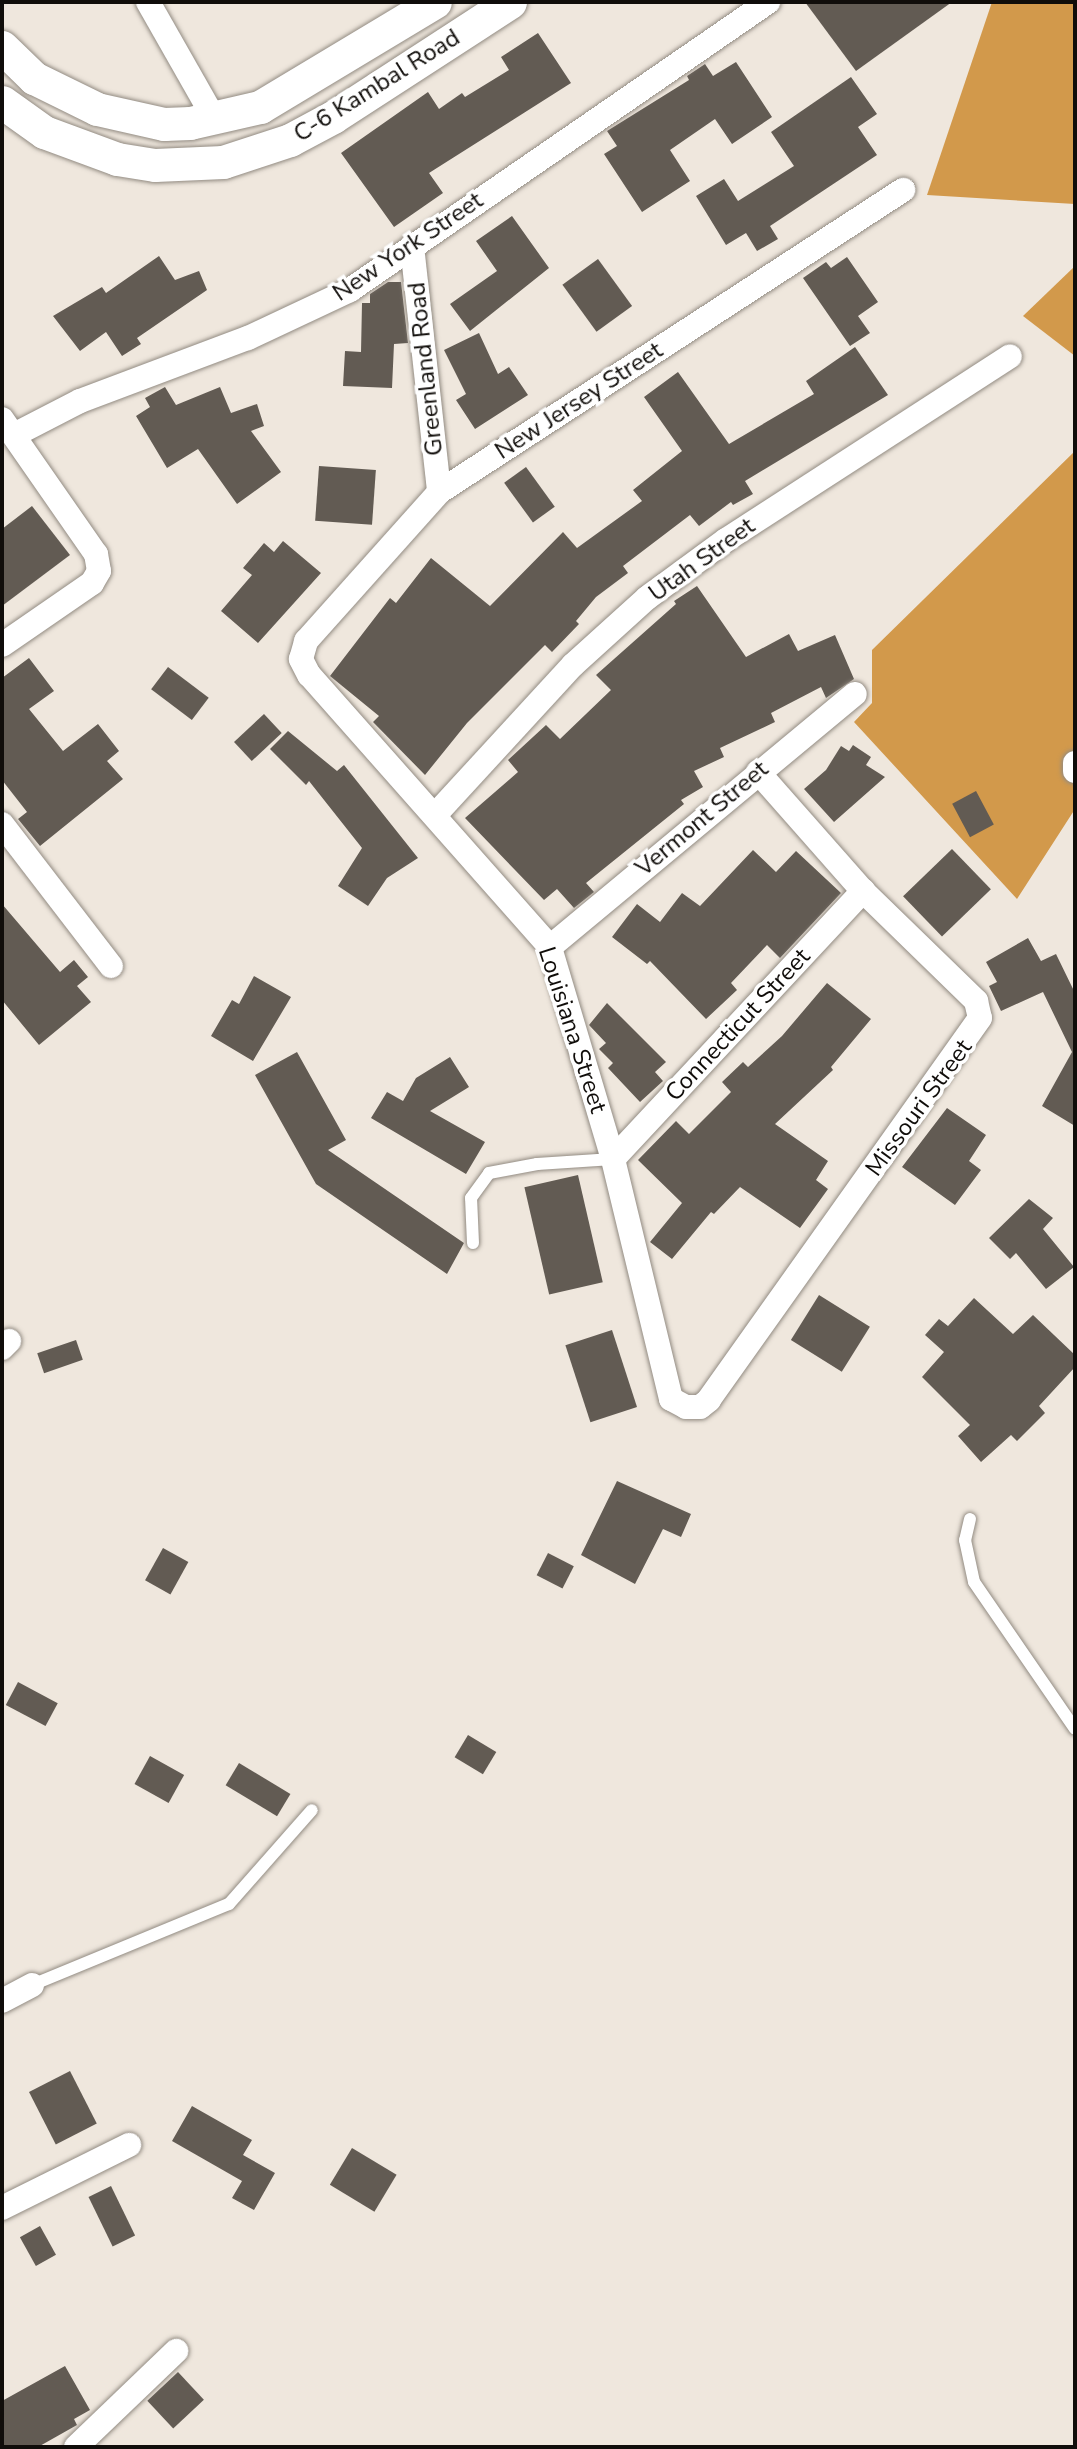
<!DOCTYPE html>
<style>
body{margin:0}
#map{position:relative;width:1077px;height:2449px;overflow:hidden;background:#efe7dd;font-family:"Nunito Sans",sans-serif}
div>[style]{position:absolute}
.forest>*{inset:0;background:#d2994b}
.building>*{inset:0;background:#625b53;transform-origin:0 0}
.roads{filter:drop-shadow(0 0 2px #928b82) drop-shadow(0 0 2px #928b82)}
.lane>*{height:12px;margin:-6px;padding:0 6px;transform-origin:6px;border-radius:6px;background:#fff}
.street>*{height:24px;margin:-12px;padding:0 12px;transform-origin:12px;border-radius:12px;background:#fff}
.secondary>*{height:33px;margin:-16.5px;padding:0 16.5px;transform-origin:16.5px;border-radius:16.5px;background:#fff}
span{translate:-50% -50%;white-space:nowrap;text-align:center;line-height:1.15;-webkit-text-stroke:7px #fff;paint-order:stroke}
.street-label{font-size:24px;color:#100d0a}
.frame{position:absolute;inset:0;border:4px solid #100d0a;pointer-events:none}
</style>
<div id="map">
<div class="forest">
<i style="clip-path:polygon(992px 2px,1075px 2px,1075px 204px,927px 195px)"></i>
<i style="clip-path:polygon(1075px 266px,1075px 356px,1023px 316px)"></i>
<i style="clip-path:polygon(1075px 451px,1075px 809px,1017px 899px,854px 722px,872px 703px,872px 650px)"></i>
</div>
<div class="building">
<i style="clip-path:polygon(805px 2px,952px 2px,856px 71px)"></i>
<i style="clip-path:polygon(538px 33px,571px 83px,429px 173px,443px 193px,394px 227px,341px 153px,428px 92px,439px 109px,462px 93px,465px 97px,509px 70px,501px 57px)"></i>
<i style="clip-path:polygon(736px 62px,772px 117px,732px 144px,715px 119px,670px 150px,690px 181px,642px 212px,604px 154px,617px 146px,607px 131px,689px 80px,687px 76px,705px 64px,713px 76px)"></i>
<i style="clip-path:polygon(851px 77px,877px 114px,858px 127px,877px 155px,770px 226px,778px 239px,757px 251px,746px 233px,726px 245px,696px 196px,724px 179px,738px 201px,794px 166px,771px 132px)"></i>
<i style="clip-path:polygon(512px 216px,549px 268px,470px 331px,450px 304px,497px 271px,476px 241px)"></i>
<i style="clip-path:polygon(159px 256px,175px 280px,199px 271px,207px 290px,137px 338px,141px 344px,122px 356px,106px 332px,80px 351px,53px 316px,102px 287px,106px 293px)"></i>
<i style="clip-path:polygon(847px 257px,878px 302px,858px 316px,870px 333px,850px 346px,803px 278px,826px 262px,831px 268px)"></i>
<i style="left:598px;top:259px;width:58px;height:44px;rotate:54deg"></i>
<i style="clip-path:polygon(388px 282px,401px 282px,408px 343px,394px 344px,392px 388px,343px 386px,345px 351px,361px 352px,362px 303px,370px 303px,370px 294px)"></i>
<i style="clip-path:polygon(479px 333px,498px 374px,509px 367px,528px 395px,475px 429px,456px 400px,466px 394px,444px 350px)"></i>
<i style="clip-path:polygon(855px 347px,888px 395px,745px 481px,753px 494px,733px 505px,731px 502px,699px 526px,690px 515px,623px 566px,628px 573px,596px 597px,576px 621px,579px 624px,552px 652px,545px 645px,467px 723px,425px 775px,373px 722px,379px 716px,330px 676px,390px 598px,396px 603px,431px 558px,490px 606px,563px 532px,577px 548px,642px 501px,633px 490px,682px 451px,644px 397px,678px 372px,729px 444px,814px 394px,806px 381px)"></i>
<i style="clip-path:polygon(165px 387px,176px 405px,220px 387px,231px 413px,257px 404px,264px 426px,251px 431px,281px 472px,237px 504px,198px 449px,167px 468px,136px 416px,150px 407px,145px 398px)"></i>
<i style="left:319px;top:466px;width:57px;height:55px;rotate:4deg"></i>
<i style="left:526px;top:467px;width:49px;height:27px;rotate:54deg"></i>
<i style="clip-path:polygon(32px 506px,70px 555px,2px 606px,2px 529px)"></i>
<i style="clip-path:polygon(283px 541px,321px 573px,258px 643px,221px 611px,252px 575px,243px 568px,264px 543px,274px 552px)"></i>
<i style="clip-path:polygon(697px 586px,746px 657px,789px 634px,798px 651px,835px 635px,854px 679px,826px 698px,821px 687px,771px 713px,775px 722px,720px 748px,724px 757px,694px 771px,703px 787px,681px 800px,684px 804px,586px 883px,594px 892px,574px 908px,557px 889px,544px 900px,465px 818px,518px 772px,508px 760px,546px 725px,560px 739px,611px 690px,596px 675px,676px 604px,674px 601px)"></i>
<i style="clip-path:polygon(29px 658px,54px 691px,29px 709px,63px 751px,98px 724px,119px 751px,107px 761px,123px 779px,40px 846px,18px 819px,27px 812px,2px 780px,2px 678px)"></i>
<i style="left:168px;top:667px;width:51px;height:28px;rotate:37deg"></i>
<i style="left:264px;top:714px;width:26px;height:41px;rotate:47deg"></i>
<i style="clip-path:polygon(288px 731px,337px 771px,344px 765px,418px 858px,387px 878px,368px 906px,338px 886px,362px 848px,309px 781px,306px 785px,270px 749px)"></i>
<i style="clip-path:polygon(853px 745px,871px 757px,866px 765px,885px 777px,834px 822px,804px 789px,826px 770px,841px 746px,849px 751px)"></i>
<i style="left:976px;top:791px;width:38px;height:27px;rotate:62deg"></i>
<i style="left:952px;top:849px;width:56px;height:68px;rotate:46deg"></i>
<i style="clip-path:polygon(753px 850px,776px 872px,796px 851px,841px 893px,780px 958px,767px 945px,731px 983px,737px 990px,706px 1019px,650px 961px,647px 964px,612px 937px,637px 904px,660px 922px,682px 893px,700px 906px)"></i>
<i style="clip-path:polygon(2px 904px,60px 972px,74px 960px,88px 977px,77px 986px,91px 1002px,39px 1045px,2px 1000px)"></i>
<i style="clip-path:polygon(1028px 938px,1041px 961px,1056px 954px,1075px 993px,1075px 1126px,1042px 1106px,1072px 1052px,1043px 992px,1001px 1011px,989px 986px,997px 982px,986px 962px)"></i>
<i style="clip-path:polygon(254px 976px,291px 997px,253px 1061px,211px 1036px,232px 1000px,239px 1004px)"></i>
<i style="clip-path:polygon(827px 983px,871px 1019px,831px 1067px,833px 1070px,775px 1124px,828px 1161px,816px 1180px,828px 1189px,800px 1228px,740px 1187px,714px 1214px,711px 1212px,672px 1259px,650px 1242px,682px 1203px,638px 1160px,676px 1121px,689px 1134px,731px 1092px,722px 1082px,743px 1062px,748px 1067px,782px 1036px)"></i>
<i style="clip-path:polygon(607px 1003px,666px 1062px,655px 1072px,663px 1081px,640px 1102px,608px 1068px,613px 1063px,599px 1049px,606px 1043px,589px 1025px)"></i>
<i style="clip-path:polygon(297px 1052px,346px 1140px,328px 1150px,464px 1243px,447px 1274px,316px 1184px,255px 1075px)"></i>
<i style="clip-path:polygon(450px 1057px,469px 1087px,430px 1111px,485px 1142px,466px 1174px,371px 1118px,387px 1092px,403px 1101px,416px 1078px)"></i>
<i style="clip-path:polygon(947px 1108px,986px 1135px,969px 1161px,981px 1170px,955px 1205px,902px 1167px)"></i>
<i style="left:578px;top:1175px;width:110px;height:55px;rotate:77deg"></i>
<i style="clip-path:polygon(1029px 1199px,1053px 1218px,1043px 1229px,1074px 1267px,1046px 1289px,1016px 1253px,1010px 1259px,989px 1238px)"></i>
<i style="left:819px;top:1295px;width:60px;height:53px;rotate:32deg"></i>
<i style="clip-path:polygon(974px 1298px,1013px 1334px,1033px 1315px,1075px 1355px,1075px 1367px,1039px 1406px,1045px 1413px,1017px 1441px,1011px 1435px,981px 1462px,958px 1436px,970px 1425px,922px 1377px,944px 1352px,925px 1335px,939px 1319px,948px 1326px)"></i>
<i style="left:612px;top:1330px;width:81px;height:49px;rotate:72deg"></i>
<i style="left:76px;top:1340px;width:21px;height:41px;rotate:71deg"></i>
<i style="clip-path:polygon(617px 1481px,691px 1514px,681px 1537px,663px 1529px,635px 1584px,581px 1555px)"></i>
<i style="left:163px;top:1548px;width:29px;height:37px;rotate:29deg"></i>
<i style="left:548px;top:1553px;width:29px;height:25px;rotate:27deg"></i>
<i style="left:18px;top:1682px;width:45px;height:26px;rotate:28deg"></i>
<i style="left:468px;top:1735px;width:33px;height:26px;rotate:31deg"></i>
<i style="left:150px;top:1756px;width:39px;height:32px;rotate:29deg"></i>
<i style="left:239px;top:1763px;width:60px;height:26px;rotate:31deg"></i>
<i style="left:70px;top:2071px;width:59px;height:46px;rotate:63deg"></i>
<i style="clip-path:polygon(192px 2106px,252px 2140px,243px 2155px,275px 2173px,254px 2210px,232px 2198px,242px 2181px,172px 2141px)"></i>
<i style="left:352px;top:2148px;width:52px;height:43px;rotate:31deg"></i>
<i style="left:111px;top:2186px;width:55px;height:25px;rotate:64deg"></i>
<i style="left:40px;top:2226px;width:33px;height:23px;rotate:61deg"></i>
<i style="clip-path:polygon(65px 2366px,90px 2410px,74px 2419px,77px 2425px,38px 2447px,2px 2447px,2px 2401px)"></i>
<i style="left:178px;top:2372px;width:38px;height:42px;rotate:47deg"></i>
</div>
<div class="roads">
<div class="lane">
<i style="left:473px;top:1243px;width:45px;rotate:-92.5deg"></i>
<i style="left:471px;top:1198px;width:31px;rotate:-54deg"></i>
<i style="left:489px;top:1173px;width:49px;rotate:-10.6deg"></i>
<i style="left:537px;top:1164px;width:76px;rotate:-3.8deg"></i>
<i style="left:970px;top:1519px;width:22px;rotate:103deg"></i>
<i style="left:965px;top:1540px;width:43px;rotate:77.9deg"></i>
<i style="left:974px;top:1582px;width:178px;rotate:55.5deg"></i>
<i style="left:32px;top:1985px;width:213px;rotate:-22.4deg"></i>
<i style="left:229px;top:1904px;width:125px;rotate:-48.6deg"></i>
</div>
<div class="street">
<i style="left:148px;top:2px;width:136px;rotate:60.4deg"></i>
<i style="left:412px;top:246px;width:247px;rotate:83.7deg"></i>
<i style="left:2px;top:419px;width:165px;rotate:55.2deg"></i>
<i style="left:96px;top:554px;width:17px;rotate:80deg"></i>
<i style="left:99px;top:571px;width:14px;rotate:120deg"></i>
<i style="left:92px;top:583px;width:109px;rotate:145.4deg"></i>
<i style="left:16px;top:434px;width:72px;rotate:-27.3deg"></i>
<i style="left:80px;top:401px;width:179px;rotate:-20.6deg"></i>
<i style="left:248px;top:338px;width:113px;rotate:-25.2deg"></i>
<i style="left:350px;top:290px;width:508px;rotate:-34.57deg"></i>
<i style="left:1075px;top:763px;width:8px;rotate:90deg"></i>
<i style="left:758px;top:772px;width:159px;rotate:48.6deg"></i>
<i style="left:863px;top:891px;width:158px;rotate:44.2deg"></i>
<i style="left:976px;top:1001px;width:17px;rotate:77deg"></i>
<i style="left:980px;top:1018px;width:468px;rotate:125.4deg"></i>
<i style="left:709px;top:1400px;width:11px;rotate:142deg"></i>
<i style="left:700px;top:1407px;width:14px;rotate:180deg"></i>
<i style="left:686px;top:1407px;width:17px;rotate:-152deg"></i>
<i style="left:671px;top:1399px;width:247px;rotate:-103.6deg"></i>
<i style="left:613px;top:1159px;width:221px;rotate:-106.6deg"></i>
<i style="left:550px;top:947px;width:363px;rotate:-131.5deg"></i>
<i style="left:309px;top:675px;width:18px;rotate:-117deg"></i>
<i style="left:301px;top:659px;width:19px;rotate:-74deg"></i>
<i style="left:306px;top:641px;width:200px;rotate:-48.2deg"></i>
<i style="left:439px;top:492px;width:554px;rotate:-33.06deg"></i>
<i style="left:436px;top:814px;width:202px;rotate:-47.4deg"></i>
<i style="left:573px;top:665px;width:100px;rotate:-42.2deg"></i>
<i style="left:647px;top:598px;width:98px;rotate:-36.3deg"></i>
<i style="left:726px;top:540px;width:338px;rotate:-32.9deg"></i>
<i style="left:2px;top:824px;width:179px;rotate:52.5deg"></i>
<i style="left:550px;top:947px;width:396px;rotate:-39.7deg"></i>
<i style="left:613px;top:1159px;width:367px;rotate:-47deg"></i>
<i style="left:2px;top:1348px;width:10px;rotate:-45deg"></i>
<i style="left:2px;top:2001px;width:34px;rotate:-28deg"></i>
<i style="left:2px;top:2208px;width:142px;rotate:-26.4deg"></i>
<i style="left:76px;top:2447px;width:139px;rotate:-43.8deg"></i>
</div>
<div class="secondary">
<i style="left:2px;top:47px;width:45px;rotate:44.1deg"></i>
<i style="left:34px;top:78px;width:70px;rotate:26.2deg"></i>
<i style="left:97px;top:109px;width:69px;rotate:12.6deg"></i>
<i style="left:164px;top:124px;width:26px;rotate:-2deg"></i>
<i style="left:190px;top:123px;width:72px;rotate:-12.9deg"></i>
<i style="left:260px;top:107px;width:204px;rotate:-31deg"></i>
<i style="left:2px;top:102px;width:52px;rotate:35.5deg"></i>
<i style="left:44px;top:132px;width:78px;rotate:20.3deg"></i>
<i style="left:117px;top:159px;width:38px;rotate:9deg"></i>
<i style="left:155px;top:165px;width:68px;rotate:-2.5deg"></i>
<i style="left:223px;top:162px;width:71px;rotate:-18.2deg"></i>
<i style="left:290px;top:140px;width:49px;rotate:-28.1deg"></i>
<i style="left:333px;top:117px;width:211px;rotate:-33deg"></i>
</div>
</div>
<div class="street-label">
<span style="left:377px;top:86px;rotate:-32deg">C-6 Kambal Road</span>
<span style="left:408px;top:247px;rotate:-34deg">New York Street</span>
<span style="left:426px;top:369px;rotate:-96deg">Greenland Road</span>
<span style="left:579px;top:401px;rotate:-33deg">New Jersey Street</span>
<span style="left:702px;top:560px;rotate:-36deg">Utah Street</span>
<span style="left:702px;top:819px;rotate:-40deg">Vermont Street</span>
<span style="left:738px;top:1025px;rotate:-47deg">Connecticut Street</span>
<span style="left:572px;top:1030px;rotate:72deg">Louisiana Street</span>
<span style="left:919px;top:1108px;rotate:-54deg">Missouri Street</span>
</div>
<div class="frame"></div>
</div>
